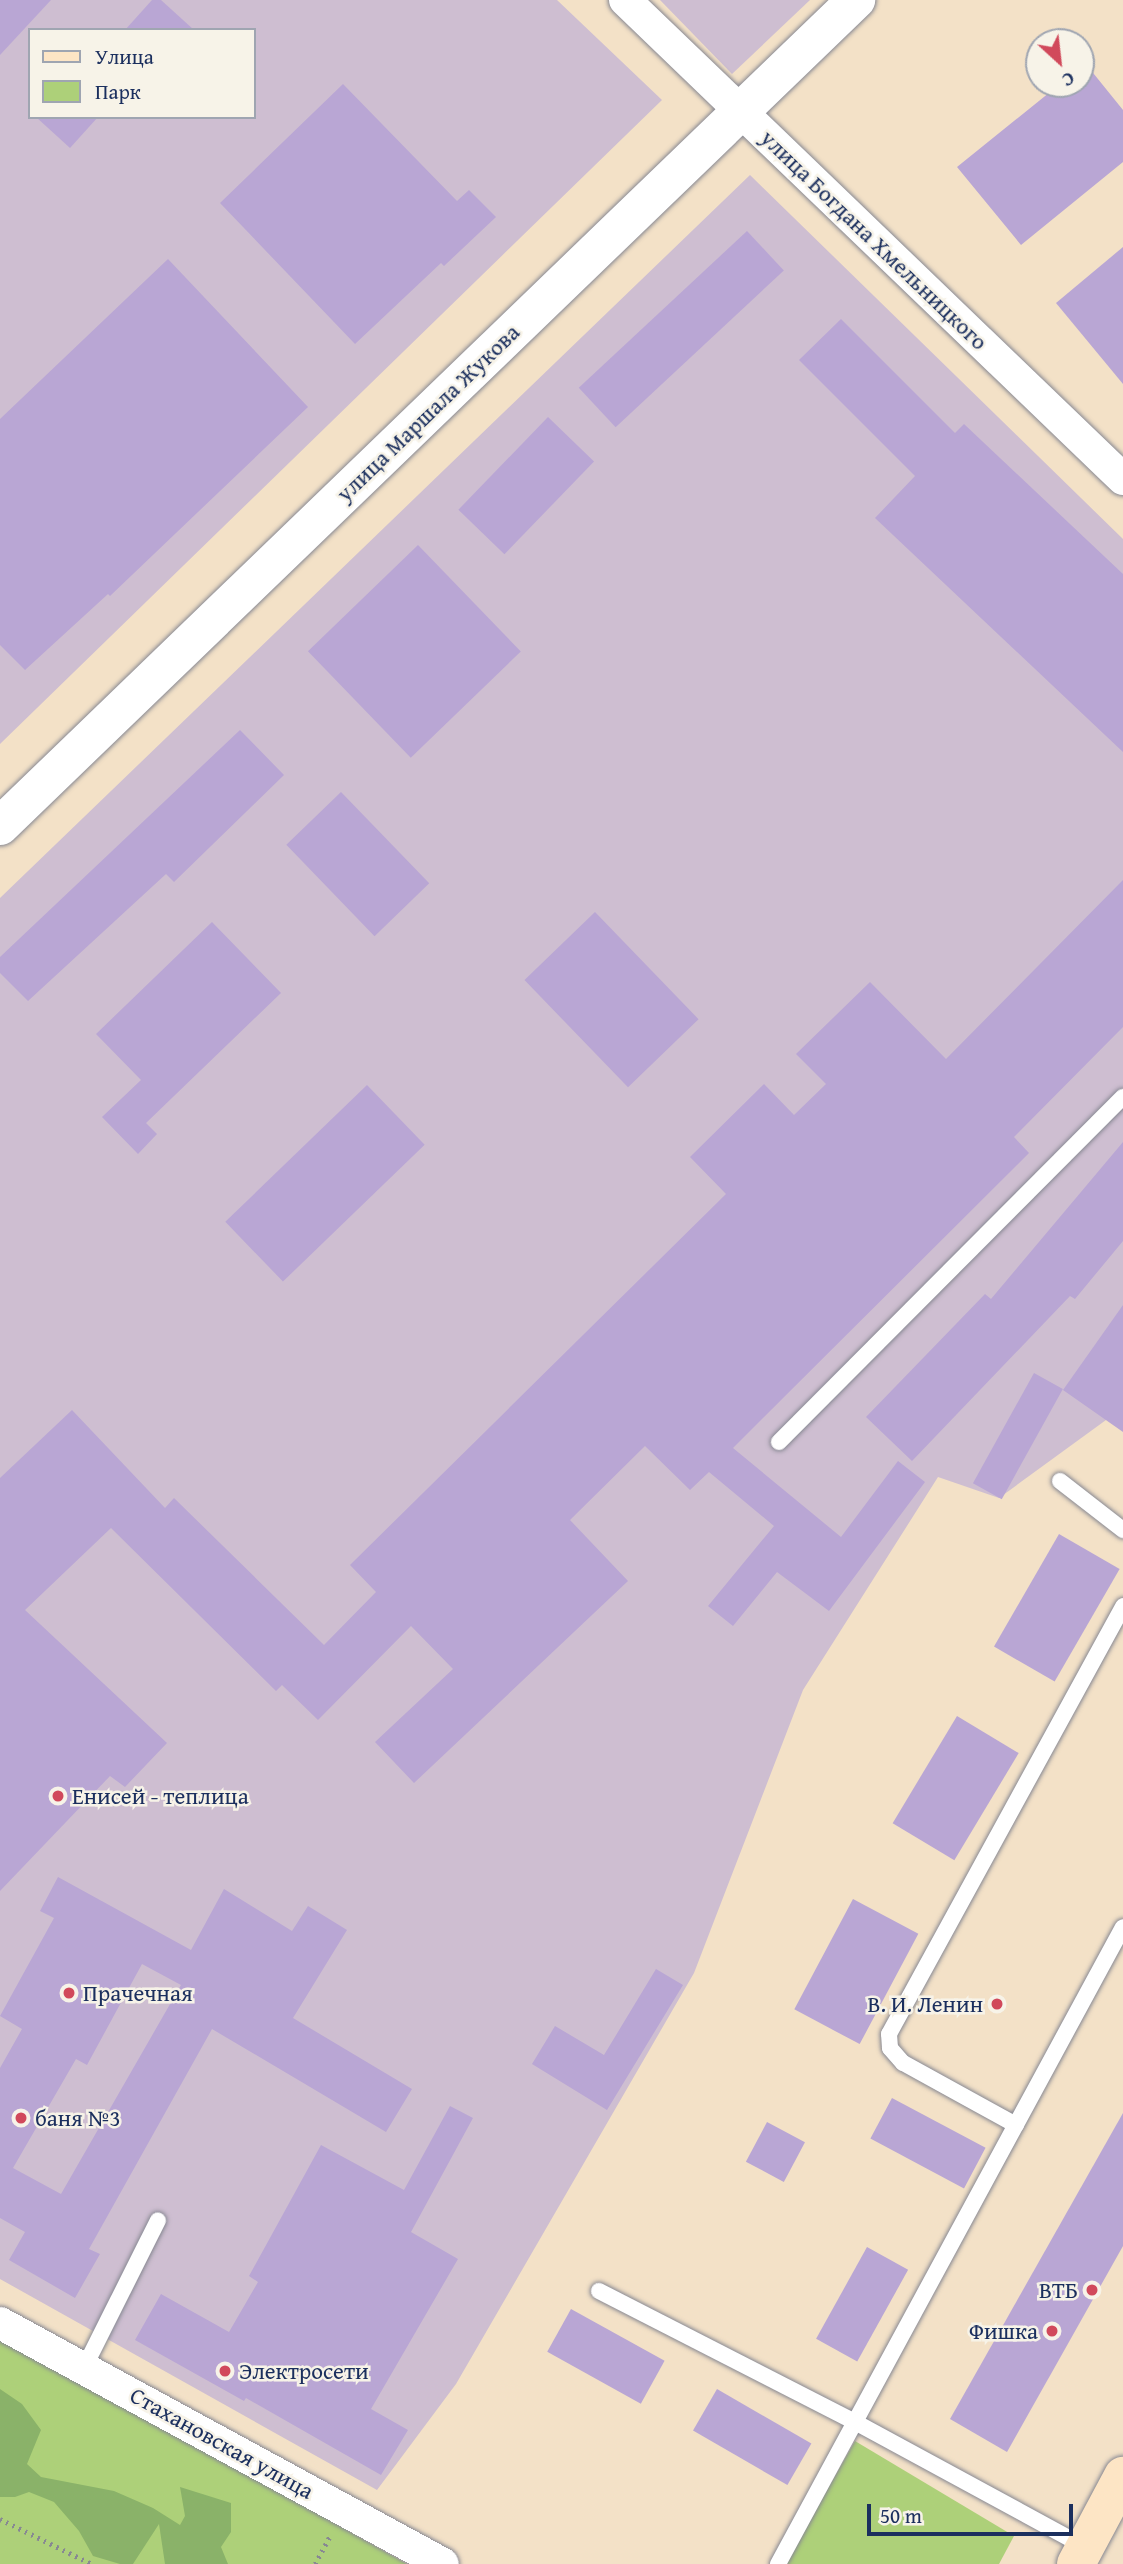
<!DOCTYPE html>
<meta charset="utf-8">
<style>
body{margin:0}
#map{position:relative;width:1123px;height:2564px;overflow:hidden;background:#f3e1c7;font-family:"Gentium Book Plus",serif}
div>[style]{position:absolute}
.industrial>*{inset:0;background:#cebed1}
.green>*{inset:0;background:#add079}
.forest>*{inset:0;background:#8ab269}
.building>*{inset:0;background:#b9a6d4;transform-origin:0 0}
.path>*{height:4.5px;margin-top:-2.25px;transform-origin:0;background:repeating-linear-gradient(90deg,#878892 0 2px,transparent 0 7px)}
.roads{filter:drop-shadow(0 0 2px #878892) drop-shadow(0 0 2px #878892)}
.service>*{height:16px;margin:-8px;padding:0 8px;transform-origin:8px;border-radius:8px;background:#fff}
.minor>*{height:32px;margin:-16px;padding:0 16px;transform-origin:16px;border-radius:16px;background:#fff}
.tertiary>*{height:38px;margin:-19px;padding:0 19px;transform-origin:19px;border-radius:19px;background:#fff}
.secondary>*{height:38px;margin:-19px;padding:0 19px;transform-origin:19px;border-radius:19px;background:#fde5c5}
.dots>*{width:19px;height:19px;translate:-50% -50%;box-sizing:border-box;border:4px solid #f7f3e8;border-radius:50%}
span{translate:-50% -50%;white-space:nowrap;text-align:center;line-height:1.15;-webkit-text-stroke:5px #f7f3e8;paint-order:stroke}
.street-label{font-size:23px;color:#1b2f5e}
.poi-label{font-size:23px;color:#1b2f5e}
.left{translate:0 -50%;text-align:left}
.right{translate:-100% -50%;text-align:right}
.legend{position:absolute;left:28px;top:28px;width:228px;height:91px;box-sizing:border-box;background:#f7f3e8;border:2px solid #9fa5b1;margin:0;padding:9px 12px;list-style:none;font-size:21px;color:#1b2f5e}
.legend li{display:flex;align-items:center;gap:14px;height:35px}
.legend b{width:35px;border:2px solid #9fa5b1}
.north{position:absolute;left:1025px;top:28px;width:70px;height:70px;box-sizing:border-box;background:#f7f3e8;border:2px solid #9fa5b1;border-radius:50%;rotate:153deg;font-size:19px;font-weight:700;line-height:28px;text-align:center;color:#1b2f5e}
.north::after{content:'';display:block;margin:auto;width:24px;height:32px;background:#d1495b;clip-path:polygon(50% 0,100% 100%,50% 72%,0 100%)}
.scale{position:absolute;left:867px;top:2504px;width:206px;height:32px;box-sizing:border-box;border:4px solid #1b2f5e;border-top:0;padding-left:9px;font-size:21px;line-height:24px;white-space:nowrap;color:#1b2f5e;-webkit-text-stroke:5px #f7f3e8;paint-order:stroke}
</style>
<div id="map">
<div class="industrial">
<i style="clip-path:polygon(evenodd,0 0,557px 0,662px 100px,0 744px,0 0,30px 30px,254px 30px,254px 117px,30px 117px,30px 30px)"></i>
<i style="clip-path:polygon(660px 0,810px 0,732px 74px)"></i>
<i style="clip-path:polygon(750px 175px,1123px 539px,1123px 1396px,1106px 1420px,999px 1498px,938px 1477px,803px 1690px,694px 1973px,456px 2384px,377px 2490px,0 2279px,0 898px)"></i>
</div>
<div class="green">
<i style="clip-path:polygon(0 2336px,407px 2564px,0 2564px)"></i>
<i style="clip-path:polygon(855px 2441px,1014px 2536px,999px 2564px,785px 2564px)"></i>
</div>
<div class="forest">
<i style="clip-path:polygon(0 2389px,22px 2404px,41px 2430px,27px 2464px,41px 2477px,114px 2491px,153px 2508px,180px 2525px,185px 2516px,180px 2487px,231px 2503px,231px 2532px,221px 2547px,228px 2564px,165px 2564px,159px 2524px,133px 2564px,120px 2564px,93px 2556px,79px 2531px,54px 2502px,29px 2492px,15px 2497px,0 2497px)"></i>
</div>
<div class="building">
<i style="clip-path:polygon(0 0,51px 0,0 55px)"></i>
<i style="clip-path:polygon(152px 0,161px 0,194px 30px,125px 30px)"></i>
<i style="clip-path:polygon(1081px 58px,1123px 110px,1123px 162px,1021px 245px,957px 167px,1060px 84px,1081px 84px)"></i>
<i style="clip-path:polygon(343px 84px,457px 201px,469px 190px,496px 217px,444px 266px,441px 263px,355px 344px,220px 203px)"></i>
<i style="clip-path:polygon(36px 117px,98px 117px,70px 148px)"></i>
<i style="left:747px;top:231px;width:54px;height:230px;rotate:47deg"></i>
<i style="clip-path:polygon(1123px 247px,1123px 384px,1056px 303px)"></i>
<i style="clip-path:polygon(168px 259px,308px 407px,110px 596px,108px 594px,25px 670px,0 645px,0 419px)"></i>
<i style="clip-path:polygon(841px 319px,955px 433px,964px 424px,1123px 574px,1123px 752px,875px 518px,915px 476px,799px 360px)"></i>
<i style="left:548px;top:417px;width:64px;height:129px;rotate:44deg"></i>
<i style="left:418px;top:545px;width:148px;height:153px;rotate:46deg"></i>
<i style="clip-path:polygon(240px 730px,284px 775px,174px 882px,166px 874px,28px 1001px,0 973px,0 957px)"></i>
<i style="left:341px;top:792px;width:127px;height:76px;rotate:46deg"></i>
<i style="clip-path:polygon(1123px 880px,1123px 1027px,1014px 1137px,1029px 1153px,733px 1448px,841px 1537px,898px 1461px,925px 1482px,829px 1611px,777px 1572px,733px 1626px,708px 1606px,774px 1526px,709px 1472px,690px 1490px,645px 1446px,570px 1520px,628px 1581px,414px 1783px,375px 1742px,453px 1669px,411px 1626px,318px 1720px,282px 1685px,276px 1691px,111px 1528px,25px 1610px,167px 1743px,125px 1787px,110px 1776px,0 1891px,0 1478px,72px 1410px,165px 1508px,174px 1498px,324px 1645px,376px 1592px,350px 1565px,726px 1194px,690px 1157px,764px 1084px,794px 1115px,826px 1084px,796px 1054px,870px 982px,946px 1059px)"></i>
<i style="left:595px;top:912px;width:149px;height:98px;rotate:46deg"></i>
<i style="clip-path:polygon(212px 922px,281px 993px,146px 1123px,157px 1134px,138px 1154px,102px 1117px,141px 1080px,96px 1034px)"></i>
<i style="left:367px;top:1085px;width:83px;height:197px;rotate:46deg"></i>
<i style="clip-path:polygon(1123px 1142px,1123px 1241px,1075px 1299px,1070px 1296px,912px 1461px,866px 1417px,985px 1294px,991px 1299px)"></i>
<i style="clip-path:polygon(1123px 1305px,1123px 1432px,1063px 1390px)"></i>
<i style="left:1034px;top:1373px;width:33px;height:126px;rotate:29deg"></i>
<i style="left:1059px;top:1534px;width:70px;height:130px;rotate:30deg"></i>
<i style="left:957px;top:1716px;width:72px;height:125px;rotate:31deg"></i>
<i style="clip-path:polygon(evenodd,58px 1877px,191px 1950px,224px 1889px,292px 1931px,308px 1906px,347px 1930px,293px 2018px,412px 2089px,386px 2132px,212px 2029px,89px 2249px,100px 2254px,75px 2298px,9px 2260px,25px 2232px,0 2218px,0 2068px,22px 2029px,0 2016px,54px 1918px,40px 1911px,58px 1877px,142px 1964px,181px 1985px,61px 2194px,13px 2168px,76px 2059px,87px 2065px,142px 1964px)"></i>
<i style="left:853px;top:1899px;width:74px;height:125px;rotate:28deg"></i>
<i style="clip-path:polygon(656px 1969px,683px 1985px,607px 2110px,532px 2064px,555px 2026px,604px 2055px)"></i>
<i style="left:892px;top:2098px;width:106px;height:46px;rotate:28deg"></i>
<i style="clip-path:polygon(450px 2106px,473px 2118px,411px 2232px,458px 2259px,371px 2409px,408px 2430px,381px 2475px,246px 2398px,244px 2401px,135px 2340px,161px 2294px,229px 2332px,258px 2282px,249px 2276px,321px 2145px,404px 2190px)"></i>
<i style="clip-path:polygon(1123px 2113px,1123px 2246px,1007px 2452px,950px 2419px)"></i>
<i style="left:767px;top:2122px;width:43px;height:45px;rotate:28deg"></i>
<i style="left:867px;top:2247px;width:47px;height:105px;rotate:29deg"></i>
<i style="left:571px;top:2309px;width:107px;height:49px;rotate:29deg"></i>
<i style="left:717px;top:2389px;width:109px;height:48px;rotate:30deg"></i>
</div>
<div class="path">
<i style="left:0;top:2519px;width:102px;rotate:26.1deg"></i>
<i style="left:315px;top:2564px;width:32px;rotate:-62deg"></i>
</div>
<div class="roads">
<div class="service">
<i style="left:779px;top:1442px;width:487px;rotate:-45.1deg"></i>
<i style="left:1060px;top:1481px;width:80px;rotate:37.9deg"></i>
<i style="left:1016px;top:2125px;width:129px;rotate:-151.2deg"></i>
<i style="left:903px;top:2063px;width:20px;rotate:-131deg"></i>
<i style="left:890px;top:2048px;width:14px;rotate:-94deg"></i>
<i style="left:889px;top:2034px;width:488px;rotate:-61.3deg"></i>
<i style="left:599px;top:2291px;width:288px;rotate:27.1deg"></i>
<i style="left:855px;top:2422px;width:262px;rotate:28.5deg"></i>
<i style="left:84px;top:2368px;width:165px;rotate:-63.4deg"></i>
<i style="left:778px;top:2564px;width:724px;rotate:-61.56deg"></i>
</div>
<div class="minor">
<i style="left:625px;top:0;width:691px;rotate:43.89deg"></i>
<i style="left:0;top:2323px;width:504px;rotate:28.55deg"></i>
</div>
<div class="tertiary">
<i style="left:0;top:826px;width:1190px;rotate:-43.98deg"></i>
</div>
<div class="secondary">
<i style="left:1076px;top:2564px;width:100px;rotate:-61.9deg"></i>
</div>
</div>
<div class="dots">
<i style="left:58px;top:1796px;background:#d1495b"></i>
<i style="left:69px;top:1993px;background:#d1495b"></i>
<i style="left:997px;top:2004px;background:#d1495b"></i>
<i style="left:21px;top:2118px;background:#d1495b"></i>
<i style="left:1092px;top:2290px;background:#d1495b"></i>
<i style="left:1052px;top:2331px;background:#d1495b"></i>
<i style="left:225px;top:2371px;background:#d1495b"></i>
</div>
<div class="street-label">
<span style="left:874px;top:240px;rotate:44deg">улица Богдана Хмельницкого</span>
<span style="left:428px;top:413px;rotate:-44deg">улица Маршала Жукова</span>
<span style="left:222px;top:2443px;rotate:29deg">Стахановская улица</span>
</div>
<div class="poi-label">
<span class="left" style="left:72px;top:1796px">Енисей - теплица</span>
<span class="left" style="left:83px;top:1993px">Прачечная</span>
<span class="right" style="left:983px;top:2004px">В. И. Ленин</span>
<span class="left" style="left:35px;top:2118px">баня №3</span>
<span class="right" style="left:1078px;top:2290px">ВТБ</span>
<span class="right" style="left:1038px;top:2331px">Фишка</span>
<span class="left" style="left:239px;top:2371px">Электросети</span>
</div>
<ul class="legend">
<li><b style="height:9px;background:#fde5c5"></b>Улица</li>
<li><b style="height:19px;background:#add079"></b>Парк</li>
</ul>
<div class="north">С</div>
<div class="scale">50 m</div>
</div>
